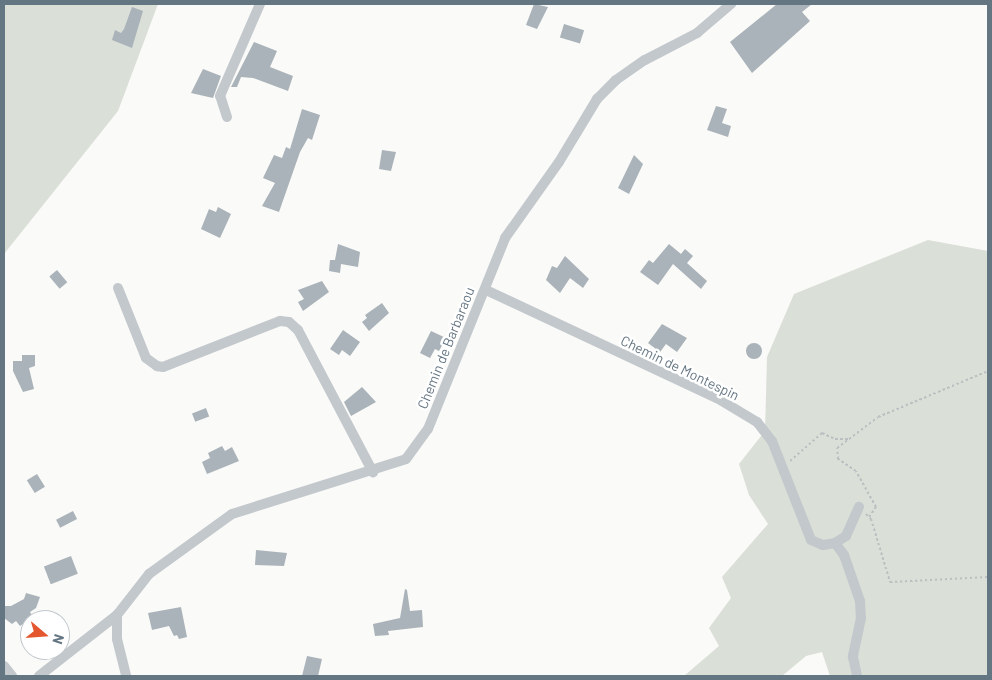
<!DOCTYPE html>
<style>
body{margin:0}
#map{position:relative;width:992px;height:680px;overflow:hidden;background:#fafaf8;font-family:Barlow,sans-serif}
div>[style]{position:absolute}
.green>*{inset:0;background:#dadfd7}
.building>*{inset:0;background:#aab3b9;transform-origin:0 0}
.round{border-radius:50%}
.path>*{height:2px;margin-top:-1px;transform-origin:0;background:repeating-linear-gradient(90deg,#bbbfc2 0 2.5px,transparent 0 5px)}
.minor>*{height:10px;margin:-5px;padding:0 5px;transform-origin:5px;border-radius:5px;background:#c3c8cc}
span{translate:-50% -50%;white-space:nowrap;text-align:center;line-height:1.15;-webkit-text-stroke:5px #fff;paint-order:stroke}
.street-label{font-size:14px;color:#657683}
.frame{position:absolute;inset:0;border:5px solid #657683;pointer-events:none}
.north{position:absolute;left:20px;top:610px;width:50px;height:50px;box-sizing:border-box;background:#fff;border:1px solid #c1c8cd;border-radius:50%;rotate:108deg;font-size:14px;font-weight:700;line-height:20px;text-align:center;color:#657683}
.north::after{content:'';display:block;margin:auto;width:18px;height:22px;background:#e4572e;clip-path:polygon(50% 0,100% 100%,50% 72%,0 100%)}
</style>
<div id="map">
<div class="green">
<i style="clip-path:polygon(4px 4px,158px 4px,118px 111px,4px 254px)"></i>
<i style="clip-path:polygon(928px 240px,988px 251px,988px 676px,830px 676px,822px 652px,806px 656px,782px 676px,684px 676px,719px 646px,709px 628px,731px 598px,722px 577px,768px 524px,749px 495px,739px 464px,765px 431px,767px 357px,794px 294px)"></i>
</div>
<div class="building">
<i style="clip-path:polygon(534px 4px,548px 7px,537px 29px,526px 25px)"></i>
<i style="clip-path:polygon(777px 4px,812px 4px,802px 12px,810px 21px,752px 73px,730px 42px)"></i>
<i style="clip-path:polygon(132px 7px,143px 11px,132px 48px,112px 40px,115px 30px,121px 33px,124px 29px)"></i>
<i style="left:564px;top:24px;width:21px;height:14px;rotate:17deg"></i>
<i style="clip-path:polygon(254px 42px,277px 51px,270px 67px,293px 76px,288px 91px,253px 78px,241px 77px,237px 87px,231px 87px)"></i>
<i style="clip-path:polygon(203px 69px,221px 76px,213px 98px,191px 93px)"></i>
<i style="clip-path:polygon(716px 106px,727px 109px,722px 123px,731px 126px,728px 137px,707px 130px)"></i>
<i style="clip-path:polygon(302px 109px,320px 115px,312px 140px,308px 138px,300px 152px,279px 212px,262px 206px,275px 183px,263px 178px,274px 155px,282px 158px,286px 147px,290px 149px)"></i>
<i style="clip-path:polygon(382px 150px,396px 152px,391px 171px,379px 169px)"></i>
<i style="clip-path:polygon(634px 155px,643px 164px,629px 194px,618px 188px)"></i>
<i style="clip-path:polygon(218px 207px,231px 214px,220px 238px,201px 229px,209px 209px,216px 212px)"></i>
<i style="clip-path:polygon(338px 244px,360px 252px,358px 267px,341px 264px,340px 273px,329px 271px,330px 260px,335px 260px)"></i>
<i style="clip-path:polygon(669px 244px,681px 254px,685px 249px,693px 256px,687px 263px,707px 281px,701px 289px,673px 264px,658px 285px,640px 272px,649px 260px,653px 263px)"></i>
<i style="clip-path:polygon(565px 256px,589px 279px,583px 288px,570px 278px,560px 293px,546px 280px,552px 266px,557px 268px)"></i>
<i style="left:57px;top:270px;width:16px;height:10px;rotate:50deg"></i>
<i style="clip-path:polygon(322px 281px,329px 292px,303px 311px,298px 302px,304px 299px,298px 290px)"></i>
<i style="clip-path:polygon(382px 303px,389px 313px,369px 331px,362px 322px,367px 318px,365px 315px)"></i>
<i style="clip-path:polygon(662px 324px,687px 338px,677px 352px,666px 344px,660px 352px,648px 343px)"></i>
<i style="clip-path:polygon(343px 330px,360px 342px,350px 356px,342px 350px,339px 355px,330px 349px)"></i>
<i style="clip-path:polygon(431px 331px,446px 338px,439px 351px,435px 349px,430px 358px,420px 353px)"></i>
<i class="round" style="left:746px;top:343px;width:16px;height:16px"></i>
<i style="clip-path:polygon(22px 355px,35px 355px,35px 366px,29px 368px,34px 389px,23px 392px,13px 371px,13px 361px,22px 361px)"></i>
<i style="clip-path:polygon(362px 387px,376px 402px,351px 416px,344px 402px)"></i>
<i style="left:206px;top:408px;width:9px;height:15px;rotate:69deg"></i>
<i style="clip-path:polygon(222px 446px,225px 451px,232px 447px,239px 461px,207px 474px,202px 462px,210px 458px,208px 453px)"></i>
<i style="left:37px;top:474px;width:15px;height:12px;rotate:58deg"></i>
<i style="left:73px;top:511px;width:9px;height:19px;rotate:63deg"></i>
<i style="clip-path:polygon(256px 550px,287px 553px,284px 566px,255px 565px)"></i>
<i style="left:71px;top:556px;width:19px;height:29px;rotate:69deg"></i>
<i style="clip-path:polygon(405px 589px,407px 590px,410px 611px,422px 610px,423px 627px,388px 631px,389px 635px,375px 636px,373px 624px,400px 618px)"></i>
<i style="clip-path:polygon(26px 593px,40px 597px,36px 608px,30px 612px,33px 617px,20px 626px,16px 621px,12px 624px,4px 618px,4px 606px,11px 606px,24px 599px)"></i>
<i style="clip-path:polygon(181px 607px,187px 637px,179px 639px,177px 635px,174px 636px,169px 626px,152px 630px,148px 613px)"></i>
<i style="clip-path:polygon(307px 656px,322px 659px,318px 676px,302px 676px)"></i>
</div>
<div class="path">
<i style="left:790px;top:461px;width:43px;rotate:-41.2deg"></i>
<i style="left:822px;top:433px;width:14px;rotate:25deg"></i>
<i style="left:835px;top:439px;width:13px"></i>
<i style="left:866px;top:514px;width:7px;rotate:45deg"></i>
<i style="left:871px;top:519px;width:66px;rotate:73.2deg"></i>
<i style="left:890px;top:582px;width:98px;rotate:-2.9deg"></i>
<i style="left:869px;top:517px;width:12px;rotate:-55deg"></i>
<i style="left:876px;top:507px;width:41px;rotate:-119.1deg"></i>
<i style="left:856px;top:471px;width:22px;rotate:-146deg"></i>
<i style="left:838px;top:459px;width:11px;rotate:-95deg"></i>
<i style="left:837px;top:448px;width:51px;rotate:-37.1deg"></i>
<i style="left:878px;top:417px;width:119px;rotate:-22.7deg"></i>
</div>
<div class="minor">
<i style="left:227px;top:117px;width:22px;rotate:-108deg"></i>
<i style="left:220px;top:96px;width:100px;rotate:-66.5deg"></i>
<i style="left:118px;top:288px;width:75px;rotate:68.2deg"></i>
<i style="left:146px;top:358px;width:14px;rotate:36deg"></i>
<i style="left:157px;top:366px;width:6px;rotate:9deg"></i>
<i style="left:163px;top:367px;width:126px;rotate:-21.5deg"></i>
<i style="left:280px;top:321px;width:9px;rotate:6deg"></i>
<i style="left:289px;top:322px;width:12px;rotate:42deg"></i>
<i style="left:298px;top:330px;width:161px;rotate:62.2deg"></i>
<i style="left:486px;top:290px;width:255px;rotate:25.1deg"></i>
<i style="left:717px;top:398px;width:47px;rotate:31deg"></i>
<i style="left:757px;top:422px;width:24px;rotate:52deg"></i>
<i style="left:772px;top:441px;width:106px;rotate:68.5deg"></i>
<i style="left:811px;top:540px;width:13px;rotate:23deg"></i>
<i style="left:823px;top:545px;width:12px;rotate:-9deg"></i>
<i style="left:835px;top:543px;width:13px;rotate:-32deg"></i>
<i style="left:846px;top:536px;width:32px;rotate:-66deg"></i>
<i style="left:835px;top:543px;width:15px;rotate:53deg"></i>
<i style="left:844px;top:555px;width:49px;rotate:70.8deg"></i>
<i style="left:860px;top:601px;width:17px;rotate:87deg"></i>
<i style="left:861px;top:618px;width:40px;rotate:102deg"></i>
<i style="left:853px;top:657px;width:19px;rotate:78deg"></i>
<i style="left:117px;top:615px;width:24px;rotate:90deg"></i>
<i style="left:117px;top:639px;width:38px;rotate:76deg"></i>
<i style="left:4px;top:666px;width:13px;rotate:51deg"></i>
<i style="left:39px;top:676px;width:99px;rotate:-38deg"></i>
<i style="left:117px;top:615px;width:52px;rotate:-52deg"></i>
<i style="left:149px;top:574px;width:102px;rotate:-35.9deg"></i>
<i style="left:232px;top:514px;width:182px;rotate:-17.5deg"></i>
<i style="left:406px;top:459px;width:37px;rotate:-54deg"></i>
<i style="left:428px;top:429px;width:206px;rotate:-68deg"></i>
<i style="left:505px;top:238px;width:93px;rotate:-54.6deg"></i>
<i style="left:559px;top:162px;width:74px;rotate:-58.9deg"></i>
<i style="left:597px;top:99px;width:27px;rotate:-45deg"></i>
<i style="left:616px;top:80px;width:35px;rotate:-35deg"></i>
<i style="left:645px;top:60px;width:59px;rotate:-27.4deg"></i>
<i style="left:697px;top:33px;width:45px;rotate:-40.5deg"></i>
</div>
<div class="street-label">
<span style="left:446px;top:348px;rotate:-68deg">Chemin de Barbaraou</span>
<span style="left:680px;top:368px;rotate:26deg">Chemin de Montespin</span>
</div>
<div class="frame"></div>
<div class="north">N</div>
</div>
